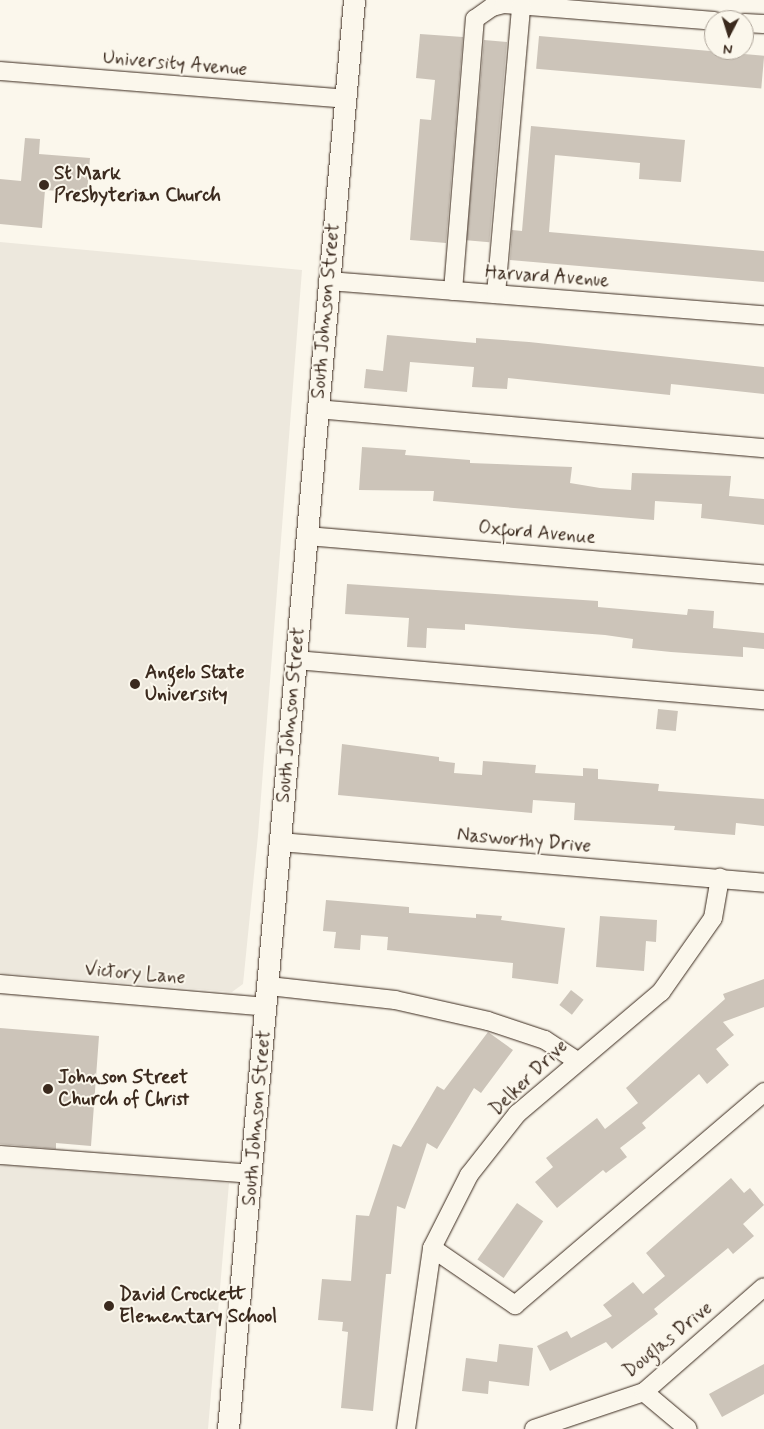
<!DOCTYPE html>
<style>
body{margin:0}
#map{position:relative;width:764px;height:1429px;overflow:hidden;background:#fbf7ec;font-family:Mynerve,sans-serif}
div>[style]{position:absolute}
.built>*{inset:0;background:#ede8dd}
.building>*{inset:0;background:#ccc4b9;transform-origin:0 0}
.roads{filter:drop-shadow(0 0 1px #3b2a1e) drop-shadow(0 0 1px #3b2a1e)}
.minor>*{height:18px;margin:-9px;padding:0 9px;transform-origin:9px;border-radius:9px;background:#fbf7ec}
.major>*{height:21px;margin:-10.5px;padding:0 10.5px;transform-origin:10.5px;border-radius:10.5px;background:#fbf7ec}
.dots>*{width:14px;height:14px;translate:-50% -50%;box-sizing:border-box;border:2px solid #fbf7ec;border-radius:50%}
span{translate:-50% -50%;white-space:nowrap;text-align:center;line-height:1.15;-webkit-text-stroke:4px #fbf7ec;paint-order:stroke}
.street-label{font-size:19px;color:#3b2a1e}
.poi-label{font-size:19px;color:#3b2a1e;font-weight:700}
.left{translate:0 -50%;text-align:left}
.north{position:absolute;left:704px;top:10px;width:50px;height:50px;box-sizing:border-box;background:#fbf7ec;border:1px solid #aea59a;border-radius:50%;rotate:185deg;font-size:14px;font-weight:700;line-height:20px;text-align:center;color:#3b2a1e}
.north::after{content:'';display:block;margin:auto;width:18px;height:22px;background:#3b2a1e;clip-path:polygon(50% 0,100% 100%,50% 72%,0 100%)}
</style>
<div id="map">
<div class="built">
<i style="clip-path:polygon(0 242px,302px 270px,258px 835px,243px 984px,232px 992px,0 973px)"></i>
<i style="clip-path:polygon(0 1165px,229px 1183px,208px 1429px,0 1429px)"></i>
</div>
<div class="building">
<i style="clip-path:polygon(420px 34px,463px 37px,446px 243px,410px 240px,420px 119px,431px 120px,435px 80px,416px 78px)"></i>
<i style="left:539px;top:36px;width:226px;height:33px;rotate:5deg"></i>
<i style="left:484px;top:40px;width:23px;height:201px;rotate:5deg"></i>
<i style="clip-path:polygon(531px 126px,685px 140px,681px 182px,639px 179px,640px 163px,555px 155px,549px 232px,764px 251px,764px 282px,510px 260px,512px 230px,522px 231px)"></i>
<i style="clip-path:polygon(25px 138px,40px 139px,39px 154px,90px 158px,87px 193px,45px 190px,42px 228px,0 224px,0 179px,21px 181px)"></i>
<i style="clip-path:polygon(387px 335px,476px 343px,476px 338px,529px 342px,764px 367px,764px 394px,671px 384px,670px 395px,508px 378px,507px 389px,472px 387px,474px 367px,410px 362px,407px 392px,364px 388px,366px 369px,383px 371px)"></i>
<i style="clip-path:polygon(362px 447px,406px 450px,405px 455px,470px 460px,470px 463px,572px 467px,570px 483px,600px 488px,631px 490px,632px 473px,731px 476px,729px 496px,764px 499px,764px 525px,701px 518px,702px 504px,655px 501px,654px 520px,433px 501px,434px 491px,359px 490px)"></i>
<i style="clip-path:polygon(347px 584px,598px 601px,598px 607px,687px 615px,688px 609px,714px 611px,713px 628px,764px 633px,764px 649px,743px 647px,743px 657px,671px 652px,632px 648px,633px 639px,605px 635px,465px 624px,465px 630px,427px 628px,426px 648px,407px 647px,409px 618px,345px 614px)"></i>
<i style="left:658px;top:709px;width:20px;height:20px;rotate:6deg"></i>
<i style="clip-path:polygon(342px 744px,439px 757px,439px 761px,455px 763px,454px 773px,482px 775px,483px 761px,536px 765px,535px 773px,583px 776px,583px 768px,598px 769px,598px 779px,659px 784px,658px 791px,764px 799px,764px 826px,736px 823px,735px 835px,674px 830px,675px 826px,574px 820px,575px 803px,533px 800px,532px 813px,338px 795px)"></i>
<i style="clip-path:polygon(326px 900px,409px 907px,409px 913px,476px 918px,476px 914px,502px 916px,501px 920px,565px 928px,558px 984px,512px 978px,513px 963px,387px 950px,388px 937px,361px 935px,360px 950px,334px 948px,336px 932px,323px 931px)"></i>
<i style="clip-path:polygon(600px 916px,657px 920px,656px 942px,646px 941px,644px 971px,596px 967px)"></i>
<i style="clip-path:polygon(764px 979px,764px 1007px,723px 1022px,734px 1035px,716px 1049px,729px 1065px,707px 1084px,699px 1074px,642px 1123px,646px 1128px,620px 1148px,627px 1157px,606px 1173px,603px 1170px,557px 1208px,535px 1182px,553px 1167px,546px 1158px,597px 1118px,605px 1129px,638px 1103px,626px 1088px,725px 999px,723px 994px)"></i>
<i style="left:571px;top:990px;width:16px;height:19px;rotate:38deg"></i>
<i style="clip-path:polygon(0 1028px,99px 1036px,91px 1146px,56px 1143px,56px 1149px,0 1144px)"></i>
<i style="clip-path:polygon(488px 1032px,513px 1050px,481px 1093px,474px 1088px,437px 1149px,427px 1143px,405px 1209px,397px 1206px,391px 1274px,386px 1274px,373px 1411px,341px 1408px,348px 1332px,342px 1331px,343px 1322px,318px 1320px,322px 1279px,351px 1281px,356px 1215px,369px 1216px,393px 1144px,401px 1147px,437px 1086px,444px 1090px)"></i>
<i style="clip-path:polygon(731px 1178px,744px 1193px,750px 1188px,764px 1205px,743px 1224px,754px 1236px,733px 1254px,728px 1248px,654px 1309px,658px 1314px,612px 1349px,606px 1342px,550px 1371px,537px 1346px,567px 1331px,571px 1338px,612px 1316px,603px 1305px,633px 1282px,643px 1294px,665px 1276px,646px 1253px)"></i>
<i style="left:517px;top:1203px;width:32px;height:69px;rotate:35deg"></i>
<i style="clip-path:polygon(499px 1344px,533px 1348px,529px 1386px,489px 1381px,488px 1394px,462px 1391px,466px 1358px,497px 1362px)"></i>
<i style="clip-path:polygon(764px 1364px,764px 1394px,722px 1417px,709px 1394px)"></i>
</div>
<div class="roads">
<div class="minor">
<i style="left:744px;top:23px;width:20px;rotate:3deg"></i>
<i style="left:0;top:71px;width:347px;rotate:4.6deg"></i>
<i style="left:328px;top:281px;width:437px;rotate:4.5deg"></i>
<i style="left:453px;top:291px;width:273px;rotate:-85.4deg"></i>
<i style="left:475px;top:19px;width:21px;rotate:-35deg"></i>
<i style="left:492px;top:7px;width:12px;rotate:-14deg"></i>
<i style="left:504px;top:4px;width:211px;rotate:4.6deg"></i>
<i style="left:496px;top:294px;width:289px;rotate:-85deg"></i>
<i style="left:317px;top:409px;width:449px;rotate:5deg"></i>
<i style="left:307px;top:536px;width:459px;rotate:4.8deg"></i>
<i style="left:296px;top:660px;width:470px;rotate:4.9deg"></i>
<i style="left:280px;top:842px;width:486px;rotate:4.8deg"></i>
<i style="left:0;top:984px;width:268px;rotate:4.9deg"></i>
<i style="left:269px;top:986px;width:127px;rotate:6.3deg"></i>
<i style="left:395px;top:1000px;width:95px;rotate:12.7deg"></i>
<i style="left:488px;top:1021px;width:60px;rotate:18.4deg"></i>
<i style="left:545px;top:1040px;width:38px;rotate:33deg"></i>
<i style="left:0;top:1155px;width:252px;rotate:4.3deg"></i>
<i style="left:432px;top:1248px;width:101px;rotate:34.5deg"></i>
<i style="left:515px;top:1305px;width:328px;rotate:-40.5deg"></i>
<i style="left:644px;top:1392px;width:57px;rotate:40.1deg"></i>
<i style="left:406px;top:1429px;width:183px;rotate:-81.8deg"></i>
<i style="left:432px;top:1248px;width:82px;rotate:-63.1deg"></i>
<i style="left:469px;top:1175px;width:78px;rotate:-51.8deg"></i>
<i style="left:517px;top:1114px;width:189px;rotate:-40.3deg"></i>
<i style="left:661px;top:992px;width:90px;rotate:-54.9deg"></i>
<i style="left:713px;top:918px;width:41px;rotate:-80.1deg"></i>
<i style="left:534px;top:1429px;width:116px;rotate:-18.6deg"></i>
<i style="left:644px;top:1392px;width:159px;rotate:-41.2deg"></i>
</div>
<div class="major">
<i style="left:228px;top:1429px;width:1435px;rotate:-84.96deg"></i>
</div>
</div>
<div class="dots">
<i style="left:44px;top:185px;background:#3b2a1e"></i>
<i style="left:135px;top:684px;background:#3b2a1e"></i>
<i style="left:48px;top:1089px;background:#3b2a1e"></i>
<i style="left:109px;top:1306px;background:#3b2a1e"></i>
</div>
<div class="street-label">
<span style="left:175px;top:64px;rotate:5deg">University Avenue</span>
<span style="left:547px;top:277px;rotate:4deg">Harvard Avenue</span>
<span style="left:326px;top:311px;rotate:-85deg">South Johnson Street</span>
<span style="left:537px;top:533px;rotate:5deg">Oxford Avenue</span>
<span style="left:291px;top:715px;rotate:-85deg">South Johnson Street</span>
<span style="left:524px;top:841px;rotate:5deg">Nasworthy Drive</span>
<span style="left:135px;top:974px;rotate:5deg">Victory Lane</span>
<span style="left:529px;top:1078px;rotate:-44deg">Delker Drive</span>
<span style="left:257px;top:1118px;rotate:-85deg">South Johnson Street</span>
<span style="left:668px;top:1340px;rotate:-39deg">Douglas Drive</span>
</div>
<div class="poi-label">
<span class="left" style="left:54px;top:185px">St Mark<br>Presbyterian Church</span>
<span class="left" style="left:145px;top:684px">Angelo State<br>University</span>
<span class="left" style="left:58px;top:1089px">Johnson Street<br>Church of Christ</span>
<span class="left" style="left:119px;top:1306px">David Crockett<br>Elementary School</span>
</div>
<div class="north">N</div>
</div>
